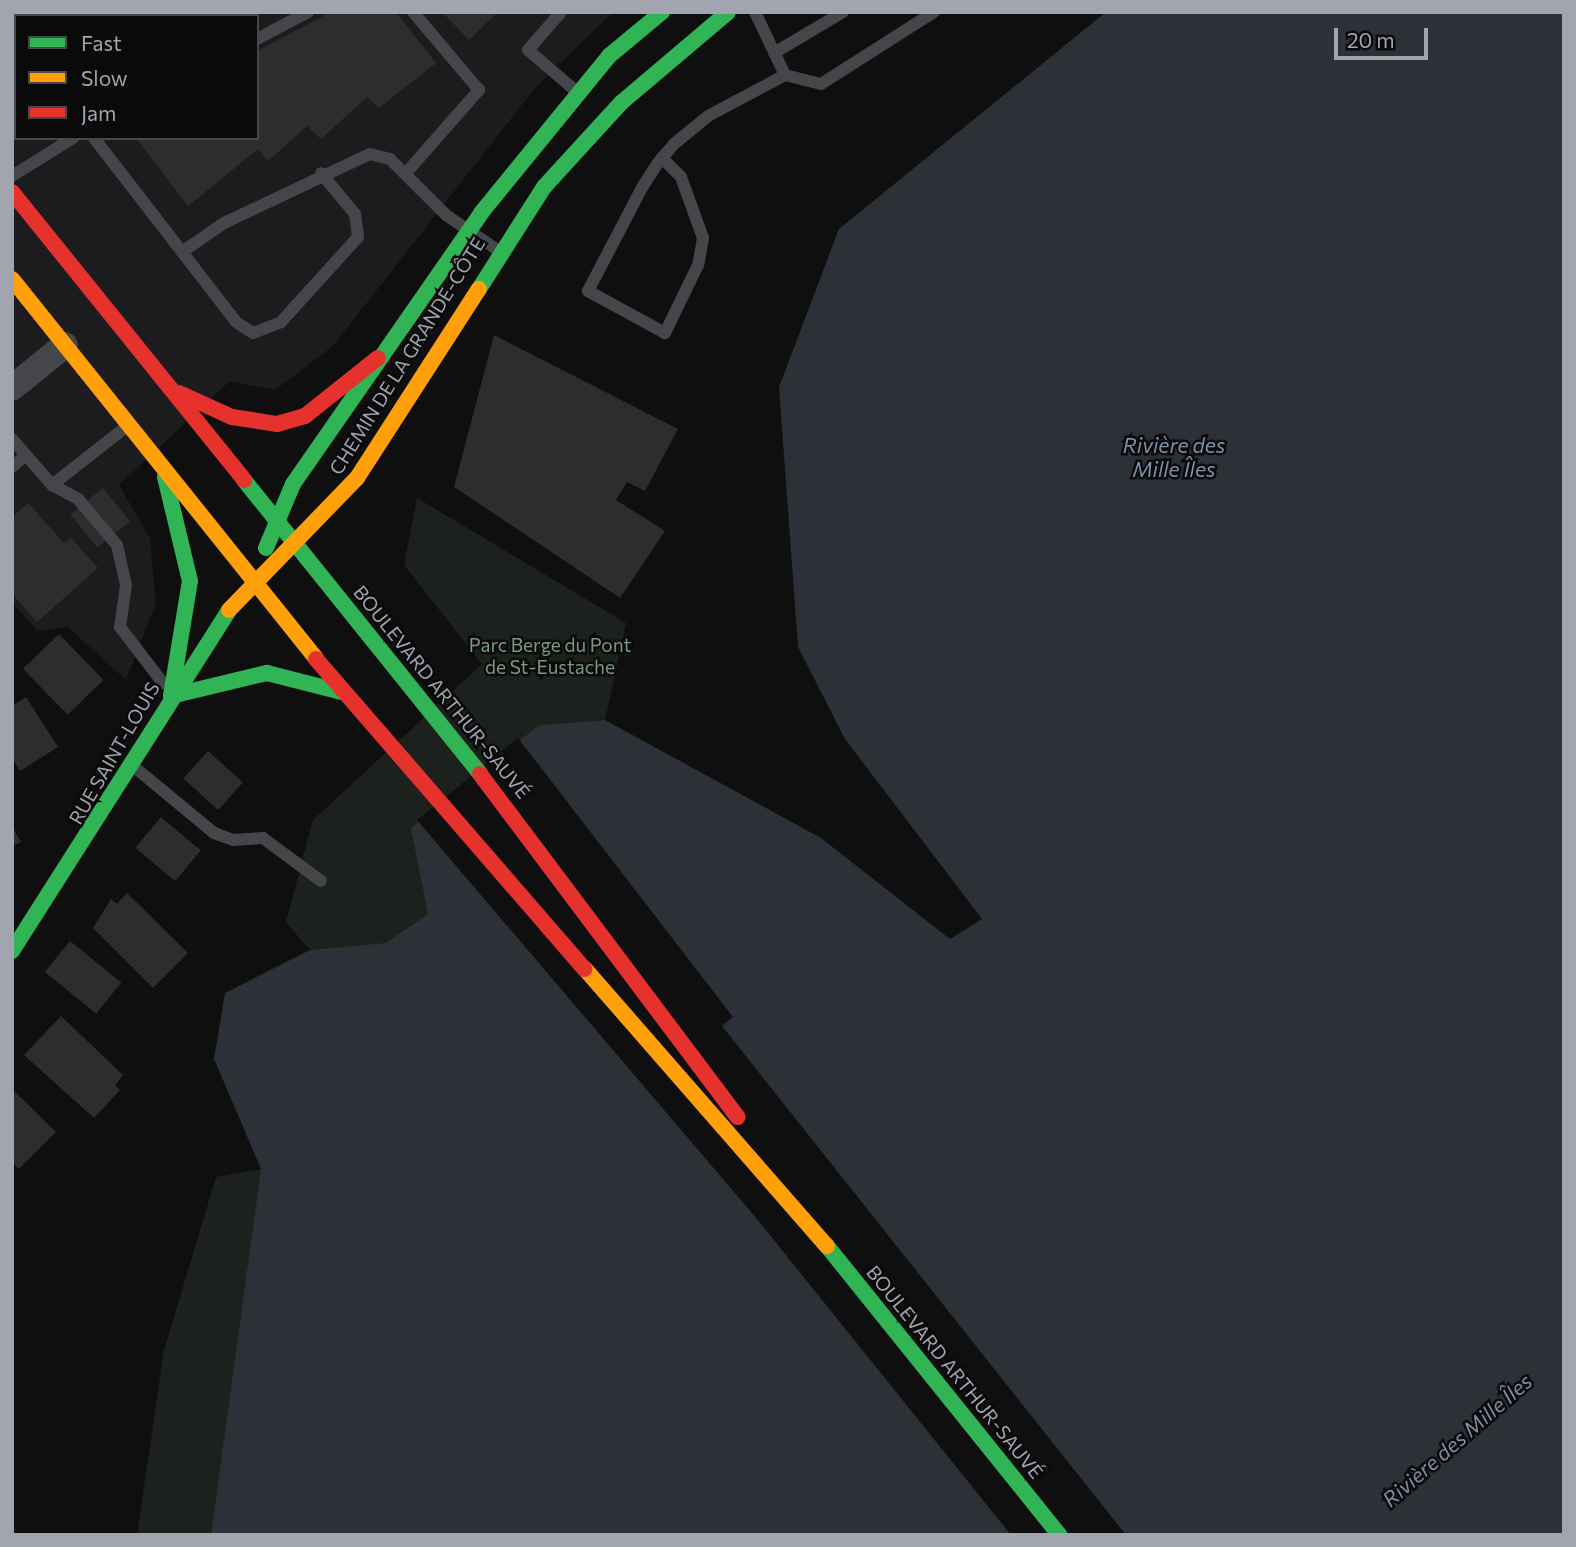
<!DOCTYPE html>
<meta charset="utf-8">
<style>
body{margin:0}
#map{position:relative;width:1576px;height:1547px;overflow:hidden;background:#0f0f10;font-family:Commissioner,sans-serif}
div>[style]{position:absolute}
.built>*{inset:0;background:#1c1c1e}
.green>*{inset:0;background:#1c211d}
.water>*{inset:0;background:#2b3137}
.pier>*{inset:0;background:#0f0f10}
.building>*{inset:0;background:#2d2d2e;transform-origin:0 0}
.lane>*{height:12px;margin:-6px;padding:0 6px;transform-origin:6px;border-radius:6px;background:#45464a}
.street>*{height:26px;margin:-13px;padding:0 13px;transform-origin:13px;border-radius:13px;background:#45464a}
.fast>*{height:16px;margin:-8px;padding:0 8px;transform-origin:8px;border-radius:8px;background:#30b455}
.slow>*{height:16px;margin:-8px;padding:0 8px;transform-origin:8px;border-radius:8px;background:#ff9f0a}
.jam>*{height:16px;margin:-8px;padding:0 8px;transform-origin:8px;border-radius:8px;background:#e5322d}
span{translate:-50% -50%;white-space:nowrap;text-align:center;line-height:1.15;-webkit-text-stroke:5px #0a0a0b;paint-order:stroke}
.street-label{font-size:19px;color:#a2a5b0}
.park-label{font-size:19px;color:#7a997e}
.water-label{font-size:21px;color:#7b90a8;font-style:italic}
.frame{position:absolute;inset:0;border:14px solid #a2a5b0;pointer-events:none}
.legend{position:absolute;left:14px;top:14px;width:245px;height:126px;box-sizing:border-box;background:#0a0a0b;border:2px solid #47484d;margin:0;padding:9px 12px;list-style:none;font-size:21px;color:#a2a5b0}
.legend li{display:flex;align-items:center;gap:14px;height:35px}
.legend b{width:35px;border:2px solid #47484d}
.scale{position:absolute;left:1334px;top:28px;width:94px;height:32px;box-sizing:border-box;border:4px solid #a2a5b0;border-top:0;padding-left:9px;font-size:21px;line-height:24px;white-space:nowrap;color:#a2a5b0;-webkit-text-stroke:5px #0a0a0b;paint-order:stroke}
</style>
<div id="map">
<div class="built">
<i style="clip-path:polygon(evenodd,12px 12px,613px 12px,535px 88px,333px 346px,275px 390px,230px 381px,119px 485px,150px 538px,156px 603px,126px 680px,68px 627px,37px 631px,12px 602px,12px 12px,16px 16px,257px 16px,257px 138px,16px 138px,16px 16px)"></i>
</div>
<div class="green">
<i style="clip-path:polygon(417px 498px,626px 623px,605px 720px,539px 725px,429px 914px,386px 944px,310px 950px,286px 922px,313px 820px,482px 664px,404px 565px)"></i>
<i style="clip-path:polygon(261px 1169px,237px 1385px,211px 1535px,137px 1535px,164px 1350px,216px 1177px)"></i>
</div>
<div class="water">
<i style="clip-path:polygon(1106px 12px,1564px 12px,1564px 1535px,211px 1535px,261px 1169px,214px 1059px,225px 993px,310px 950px,386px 943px,428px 914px,411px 828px,539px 725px,605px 720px,821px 838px,950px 939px,982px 919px,845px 739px,798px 647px,779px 387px,839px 229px)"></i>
</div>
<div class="pier">
<i style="clip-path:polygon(518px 738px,733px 1017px,722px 1026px,1126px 1535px,1011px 1535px,757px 1219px,417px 820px)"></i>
</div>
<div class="building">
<i style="left:25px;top:12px;width:88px;height:9px"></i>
<i style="clip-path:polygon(331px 12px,396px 12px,436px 63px,379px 108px,367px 97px,321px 139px,307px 126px,268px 161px,258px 149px,188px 206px,136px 138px,257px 138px,257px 51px)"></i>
<i style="clip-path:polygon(442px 12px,498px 12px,469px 40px)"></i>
<i style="left:16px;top:16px;width:54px;height:4px;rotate:90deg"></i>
<i style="clip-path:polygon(494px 335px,678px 429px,645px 491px,627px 482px,616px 500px,665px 531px,620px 598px,454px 487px)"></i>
<i style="left:103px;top:488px;width:43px;height:42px;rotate:51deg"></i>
<i style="clip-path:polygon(28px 503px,64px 543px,71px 538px,98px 568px,37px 622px,12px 594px,12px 517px)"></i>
<i style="left:59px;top:634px;width:64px;height:50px;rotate:46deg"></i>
<i style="clip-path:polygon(26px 697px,58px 747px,20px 771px,12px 758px,12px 706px)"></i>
<i style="left:208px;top:751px;width:47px;height:37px;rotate:42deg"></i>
<i style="left:161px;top:817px;width:52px;height:40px;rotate:40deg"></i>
<i style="clip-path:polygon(12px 826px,21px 842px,12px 846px)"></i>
<i style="clip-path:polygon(127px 893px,188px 953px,153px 988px,93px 928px,111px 899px,117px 904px)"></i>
<i style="left:70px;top:941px;width:66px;height:40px;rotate:39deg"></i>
<i style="clip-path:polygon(61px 1016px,123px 1075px,115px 1085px,120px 1090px,94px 1118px,24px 1055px)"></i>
<i style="clip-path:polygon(12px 1089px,56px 1132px,19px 1169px,12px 1162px)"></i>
</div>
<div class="lane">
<i style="left:138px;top:12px;width:4px;rotate:90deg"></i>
<i style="left:561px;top:12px;width:50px;rotate:131deg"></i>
<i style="left:528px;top:50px;width:65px;rotate:40.6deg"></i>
<i style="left:169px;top:16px;width:7px;rotate:-34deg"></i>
<i style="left:257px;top:39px;width:58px;rotate:-27.9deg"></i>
<i style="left:774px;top:53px;width:80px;rotate:-30.7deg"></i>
<i style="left:785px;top:75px;width:37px;rotate:14deg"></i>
<i style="left:821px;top:84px;width:134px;rotate:-32.5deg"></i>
<i style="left:12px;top:89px;width:4px;rotate:-14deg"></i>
<i style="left:94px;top:138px;width:232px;rotate:52.3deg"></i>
<i style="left:236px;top:322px;width:20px;rotate:33deg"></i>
<i style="left:253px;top:333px;width:30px;rotate:-21deg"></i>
<i style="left:281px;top:322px;width:115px;rotate:-47.8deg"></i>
<i style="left:358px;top:237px;width:23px;rotate:-97deg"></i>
<i style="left:355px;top:214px;width:53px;rotate:-129.7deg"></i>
<i style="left:662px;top:158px;width:27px;rotate:45deg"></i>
<i style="left:681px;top:177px;width:65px;rotate:70.2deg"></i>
<i style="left:703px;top:238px;width:27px;rotate:100deg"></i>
<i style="left:698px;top:265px;width:76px;rotate:115.9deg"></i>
<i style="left:665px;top:333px;width:88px;rotate:-151.4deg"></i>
<i style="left:588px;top:291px;width:119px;rotate:-62.4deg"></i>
<i style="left:643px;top:186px;width:27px;rotate:-57deg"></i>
<i style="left:658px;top:163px;width:6px;rotate:-51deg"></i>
<i style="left:662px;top:158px;width:18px;rotate:-49deg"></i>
<i style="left:674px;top:144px;width:44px;rotate:-39.5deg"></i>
<i style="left:708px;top:116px;width:87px;rotate:-28deg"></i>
<i style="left:785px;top:75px;width:70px;rotate:-115.5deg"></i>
<i style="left:406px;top:173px;width:111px;rotate:-48.7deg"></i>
<i style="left:479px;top:90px;width:102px;rotate:-130.2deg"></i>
<i style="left:12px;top:176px;width:72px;rotate:-31.9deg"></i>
<i style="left:182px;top:252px;width:51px;rotate:-34.6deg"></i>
<i style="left:224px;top:223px;width:161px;rotate:-25.3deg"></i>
<i style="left:370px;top:154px;width:21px;rotate:14deg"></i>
<i style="left:390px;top:159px;width:79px;rotate:45deg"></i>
<i style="left:446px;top:215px;width:64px;rotate:34.2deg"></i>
<i style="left:12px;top:439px;width:61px;rotate:49deg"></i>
<i style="left:52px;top:485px;width:94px;rotate:-38.1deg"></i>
<i style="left:12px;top:467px;width:18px;rotate:-41deg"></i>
<i style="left:52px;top:485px;width:30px;rotate:28deg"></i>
<i style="left:78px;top:499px;width:60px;rotate:49.7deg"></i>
<i style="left:117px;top:545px;width:41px;rotate:77.3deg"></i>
<i style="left:126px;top:585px;width:42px;rotate:98.1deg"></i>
<i style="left:120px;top:627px;width:71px;rotate:52.5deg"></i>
<i style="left:133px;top:766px;width:105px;rotate:39.6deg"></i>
<i style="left:214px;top:833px;width:20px;rotate:20deg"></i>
<i style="left:233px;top:840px;width:30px;rotate:-4deg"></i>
<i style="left:263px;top:838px;width:72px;rotate:36.6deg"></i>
</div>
<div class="street">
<i style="left:12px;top:388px;width:68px;rotate:-39.1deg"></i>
</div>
<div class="fast">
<i style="left:479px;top:289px;width:121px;rotate:-57.5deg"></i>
<i style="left:544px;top:187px;width:115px;rotate:-47.5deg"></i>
<i style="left:622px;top:102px;width:139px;rotate:-40.3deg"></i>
<i style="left:165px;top:477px;width:107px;rotate:76.5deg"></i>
<i style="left:190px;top:581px;width:117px;rotate:99.4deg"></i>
<i style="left:171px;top:696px;width:99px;rotate:-13.5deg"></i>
<i style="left:267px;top:673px;width:77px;rotate:14.2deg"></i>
<i style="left:244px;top:480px;width:377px;rotate:51.2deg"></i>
<i style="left:266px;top:548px;width:69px;rotate:-67.1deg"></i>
<i style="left:293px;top:484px;width:330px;rotate:-55.2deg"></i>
<i style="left:481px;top:213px;width:203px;rotate:-50.8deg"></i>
<i style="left:609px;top:56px;width:69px;rotate:-39.7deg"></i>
<i style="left:12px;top:951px;width:404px;rotate:-57.5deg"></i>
<i style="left:827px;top:1246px;width:371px;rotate:51.2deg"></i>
</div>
<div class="slow">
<i style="left:12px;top:279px;width:487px;rotate:51.3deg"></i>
<i style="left:229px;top:610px;width:184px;rotate:-45.9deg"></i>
<i style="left:357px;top:478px;width:225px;rotate:-57.2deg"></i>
<i style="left:585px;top:969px;width:368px;rotate:48.9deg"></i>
</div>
<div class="jam">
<i style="left:12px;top:192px;width:370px;rotate:51.1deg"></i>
<i style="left:179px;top:393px;width:58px;rotate:24.4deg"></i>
<i style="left:232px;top:417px;width:46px;rotate:8.8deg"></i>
<i style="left:277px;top:424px;width:29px;rotate:-16deg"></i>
<i style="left:305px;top:416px;width:93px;rotate:-38.5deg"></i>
<i style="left:316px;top:659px;width:410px;rotate:49.1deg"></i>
<i style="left:480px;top:774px;width:429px;rotate:53.1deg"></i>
</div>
<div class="street-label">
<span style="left:407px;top:356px;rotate:-58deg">CHEMIN DE LA GRANDE-CÔTE</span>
<span style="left:442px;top:692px;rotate:51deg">BOULEVARD ARTHUR-SAUVÉ</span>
<span style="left:114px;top:753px;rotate:-60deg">RUE SAINT-LOUIS</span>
<span style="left:955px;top:1372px;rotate:51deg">BOULEVARD ARTHUR-SAUVÉ</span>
</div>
<div class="park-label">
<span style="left:550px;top:656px">Parc Berge du Pont<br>de St-Eustache</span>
</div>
<div class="water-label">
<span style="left:1174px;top:457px">Rivière des<br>Mille Îles</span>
<span style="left:1457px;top:1440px;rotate:-41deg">Rivière des Mille Îles</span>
</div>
<div class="frame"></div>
<ul class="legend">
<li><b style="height:9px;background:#30b455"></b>Fast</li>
<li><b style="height:9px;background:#ff9f0a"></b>Slow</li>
<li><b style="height:9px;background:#e5322d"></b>Jam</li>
</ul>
<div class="scale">20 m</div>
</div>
